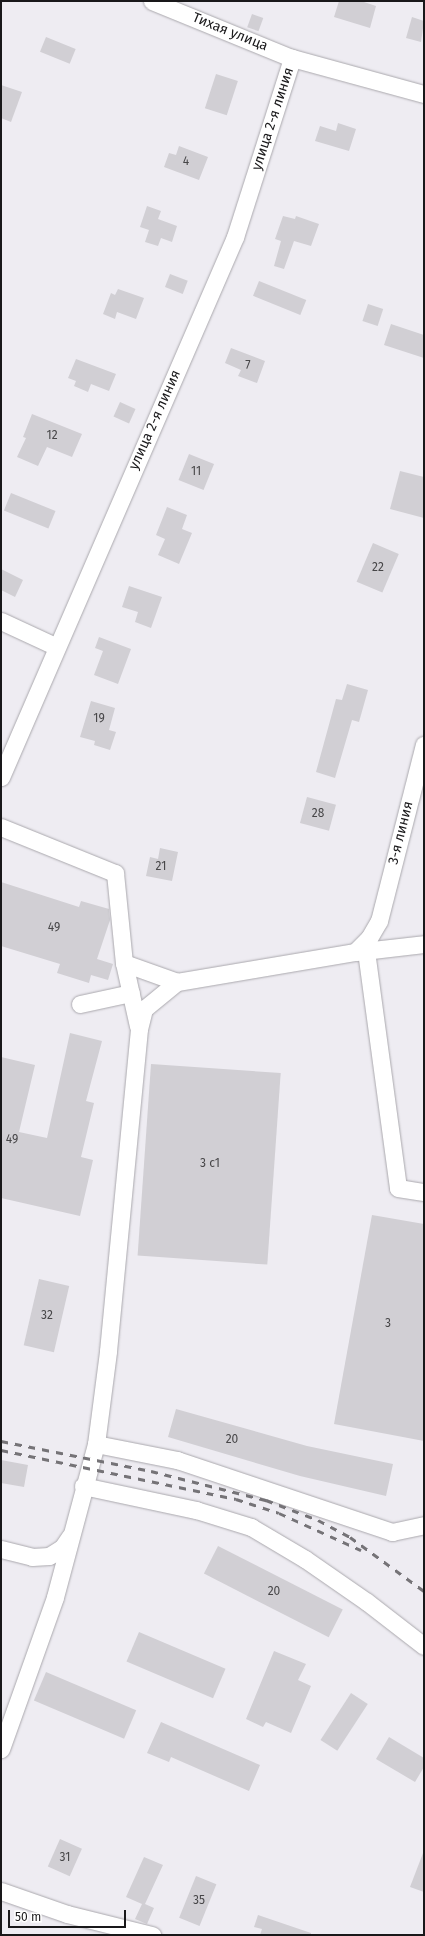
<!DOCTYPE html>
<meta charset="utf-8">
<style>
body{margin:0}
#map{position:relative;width:425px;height:1936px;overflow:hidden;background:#eeecf2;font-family:"Fira Sans",sans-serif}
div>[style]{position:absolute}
.building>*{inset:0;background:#d1cfd4;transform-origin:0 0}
.roads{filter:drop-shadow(0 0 1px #aaa8ad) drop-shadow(0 0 1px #aaa8ad)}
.minor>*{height:17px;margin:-8.5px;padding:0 8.5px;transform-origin:8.5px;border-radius:8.5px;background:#fff}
.rail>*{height:3px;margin-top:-1.5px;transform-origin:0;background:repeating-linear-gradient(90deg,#757377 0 7px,transparent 0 14px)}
span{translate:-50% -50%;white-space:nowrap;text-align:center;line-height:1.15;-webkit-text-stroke:3px #fff;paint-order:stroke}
.number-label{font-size:12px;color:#474648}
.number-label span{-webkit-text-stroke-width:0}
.street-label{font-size:14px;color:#19181a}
.frame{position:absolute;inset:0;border:2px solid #19181a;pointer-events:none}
.scale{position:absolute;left:8px;top:1910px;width:118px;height:18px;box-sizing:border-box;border:2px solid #19181a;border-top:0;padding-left:5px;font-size:12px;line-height:14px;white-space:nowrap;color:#19181a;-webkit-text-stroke:3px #fff;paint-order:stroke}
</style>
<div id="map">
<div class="building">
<i style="clip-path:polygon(339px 1px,361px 1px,376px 6px,370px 28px,334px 17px)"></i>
<i style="left:252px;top:14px;width:12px;height:14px;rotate:20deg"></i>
<i style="clip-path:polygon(412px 17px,424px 21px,421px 42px,406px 38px)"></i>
<i style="left:46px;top:37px;width:32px;height:16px;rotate:22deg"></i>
<i style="left:216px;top:74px;width:23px;height:36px;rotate:18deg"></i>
<i style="clip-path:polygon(1px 85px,22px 92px,11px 122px,1px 118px)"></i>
<i style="clip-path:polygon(338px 123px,356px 129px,349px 151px,315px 141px,320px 126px,336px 131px)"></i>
<i style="clip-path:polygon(179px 146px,208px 157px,199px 180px,164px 167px,169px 153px,176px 155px)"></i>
<i style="clip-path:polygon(147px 206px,161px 211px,158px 219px,177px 226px,172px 242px,161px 238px,158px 246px,145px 242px,149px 230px,140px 227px)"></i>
<i style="clip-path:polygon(283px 216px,295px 219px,296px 216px,319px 224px,311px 246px,294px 241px,284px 269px,274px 266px,281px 241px,275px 239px)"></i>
<i style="left:170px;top:274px;width:19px;height:14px;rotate:21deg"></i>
<i style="left:259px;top:281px;width:51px;height:16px;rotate:22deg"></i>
<i style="clip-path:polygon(118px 289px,144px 298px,136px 319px,117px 312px,115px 319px,103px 314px,111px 293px,115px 295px)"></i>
<i style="left:368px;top:304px;width:16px;height:18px;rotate:18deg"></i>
<i style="clip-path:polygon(391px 324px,424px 335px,424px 358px,384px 345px)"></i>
<i style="clip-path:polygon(231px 348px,265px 361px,257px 383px,238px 376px,241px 370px,225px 363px)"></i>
<i style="clip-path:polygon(76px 359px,116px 374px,109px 391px,91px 384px,88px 392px,74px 386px,76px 381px,68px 378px)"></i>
<i style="left:120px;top:402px;width:17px;height:16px;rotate:24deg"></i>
<i style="clip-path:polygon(32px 414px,82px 434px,72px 457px,47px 447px,38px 466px,17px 457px,26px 438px,23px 437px)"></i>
<i style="left:189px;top:454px;width:27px;height:28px;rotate:22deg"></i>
<i style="clip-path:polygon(400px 471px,424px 477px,424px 518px,390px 509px)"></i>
<i style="left:11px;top:493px;width:48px;height:19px;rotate:22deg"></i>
<i style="clip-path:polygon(167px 507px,187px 515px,182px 529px,192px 533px,179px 564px,158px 555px,165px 539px,156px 535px)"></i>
<i style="left:373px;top:543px;width:28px;height:42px;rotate:23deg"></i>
<i style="clip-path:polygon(1px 569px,23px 580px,15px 597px,1px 590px)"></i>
<i style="clip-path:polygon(129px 586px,162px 597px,151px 628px,135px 622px,138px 612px,122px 607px)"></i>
<i style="clip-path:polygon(99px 637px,131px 649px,118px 684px,94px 675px,103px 651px,95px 648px)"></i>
<i style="clip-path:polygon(347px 684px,368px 690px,359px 722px,352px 720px,335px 778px,316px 772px,336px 699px,342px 700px)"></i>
<i style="clip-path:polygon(91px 701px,115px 708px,109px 730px,116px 732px,110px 750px,94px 745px,95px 741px,80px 737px)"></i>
<i style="left:307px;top:797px;width:30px;height:27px;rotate:15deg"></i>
<i style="clip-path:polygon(160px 848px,178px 852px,172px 881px,146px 876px,150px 857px,158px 859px)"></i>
<i style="clip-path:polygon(1px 882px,79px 907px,81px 901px,109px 909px,110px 920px,97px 959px,113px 964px,108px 980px,91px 975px,89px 983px,57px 973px,60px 964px,1px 946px)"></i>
<i style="clip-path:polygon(70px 1033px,102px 1041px,86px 1101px,94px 1103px,81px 1157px,93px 1160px,80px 1216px,1px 1198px,1px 1057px,35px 1065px,19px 1132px,47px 1138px)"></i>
<i style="left:151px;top:1064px;width:130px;height:192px;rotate:4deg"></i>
<i style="clip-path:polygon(372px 1215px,424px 1224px,424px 1441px,334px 1424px)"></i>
<i style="left:39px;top:1279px;width:31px;height:68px;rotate:13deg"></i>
<i style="clip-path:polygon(176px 1409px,307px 1446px,393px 1464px,386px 1496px,300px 1476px,168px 1437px)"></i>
<i style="clip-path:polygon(1px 1460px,28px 1465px,24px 1487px,1px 1483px)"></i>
<i style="left:218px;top:1546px;width:140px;height:31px;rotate:27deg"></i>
<i style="left:139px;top:1632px;width:94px;height:32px;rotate:23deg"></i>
<i style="clip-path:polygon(274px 1651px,306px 1664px,298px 1680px,311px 1686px,291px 1733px,266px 1722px,263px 1727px,246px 1719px)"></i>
<i style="left:46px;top:1672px;width:98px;height:31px;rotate:23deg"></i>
<i style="left:351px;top:1693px;width:20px;height:56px;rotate:33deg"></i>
<i style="clip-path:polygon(161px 1722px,260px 1765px,249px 1791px,171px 1757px,169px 1762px,147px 1753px)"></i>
<i style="clip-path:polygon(389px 1737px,424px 1758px,424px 1767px,415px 1782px,376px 1759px)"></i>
<i style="left:60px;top:1839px;width:24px;height:30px;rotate:24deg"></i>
<i style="clip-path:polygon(423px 1853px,424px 1853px,424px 1892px,410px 1887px)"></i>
<i style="clip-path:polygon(144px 1857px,163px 1865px,145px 1904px,154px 1908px,147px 1924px,135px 1919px,142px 1904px,126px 1897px)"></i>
<i style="left:196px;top:1876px;width:22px;height:45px;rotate:22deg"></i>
<i style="clip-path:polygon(258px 1915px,311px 1933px,311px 1935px,260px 1935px,262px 1929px,254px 1927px)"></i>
</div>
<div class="roads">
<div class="minor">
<i style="left:152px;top:1px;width:151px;rotate:22.2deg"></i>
<i style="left:292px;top:58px;width:137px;rotate:15.3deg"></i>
<i style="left:1px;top:621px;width:60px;rotate:24.8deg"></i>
<i style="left:1px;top:777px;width:589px;rotate:-66.57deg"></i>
<i style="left:235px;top:237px;width:188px;rotate:-72.3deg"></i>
<i style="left:1px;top:827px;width:123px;rotate:22deg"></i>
<i style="left:115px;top:873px;width:90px;rotate:84.3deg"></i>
<i style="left:124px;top:963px;width:65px;rotate:77.5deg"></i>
<i style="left:366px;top:951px;width:239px;rotate:82.3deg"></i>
<i style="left:398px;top:1188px;width:26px;rotate:9deg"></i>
<i style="left:355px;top:952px;width:69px;rotate:-6.6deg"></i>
<i style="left:124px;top:963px;width:56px;rotate:19.7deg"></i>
<i style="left:80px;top:1004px;width:52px;rotate:-12.2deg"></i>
<i style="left:96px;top:1444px;width:83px;rotate:11.2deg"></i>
<i style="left:177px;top:1460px;width:227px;rotate:18.5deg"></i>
<i style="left:392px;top:1532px;width:33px;rotate:-12deg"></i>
<i style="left:83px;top:1486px;width:116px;rotate:12deg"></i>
<i style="left:196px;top:1510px;width:58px;rotate:17.2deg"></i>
<i style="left:251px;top:1527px;width:63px;rotate:30.7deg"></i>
<i style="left:305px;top:1559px;width:75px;rotate:34.7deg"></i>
<i style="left:367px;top:1602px;width:72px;rotate:37.7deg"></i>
<i style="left:1px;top:1549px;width:32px;rotate:14deg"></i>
<i style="left:32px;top:1557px;width:17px;rotate:-3deg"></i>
<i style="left:49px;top:1556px;width:15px;rotate:-32deg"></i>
<i style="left:62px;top:1548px;width:14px;rotate:-56deg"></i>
<i style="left:1px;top:1749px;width:161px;rotate:-70.4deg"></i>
<i style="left:55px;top:1597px;width:158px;rotate:-75deg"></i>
<i style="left:96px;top:1444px;width:94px;rotate:-82.6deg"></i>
<i style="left:108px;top:1351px;width:323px;rotate:-84.5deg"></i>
<i style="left:139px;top:1029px;width:21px;rotate:-76deg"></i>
<i style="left:144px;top:1009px;width:43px;rotate:-39.3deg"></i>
<i style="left:177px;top:982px;width:181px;rotate:-9.6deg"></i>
<i style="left:355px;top:952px;width:20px;rotate:-45deg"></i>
<i style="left:369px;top:938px;width:20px;rotate:-60deg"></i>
<i style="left:379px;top:921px;width:182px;rotate:-75.7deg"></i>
<i style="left:1px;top:1891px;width:70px;rotate:19.2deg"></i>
<i style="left:67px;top:1914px;width:88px;rotate:13.9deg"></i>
</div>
</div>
<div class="rail">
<i style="left:1px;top:1441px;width:153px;rotate:11.3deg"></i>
<i style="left:151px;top:1471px;width:119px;rotate:14.2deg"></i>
<i style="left:266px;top:1500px;width:56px;rotate:21deg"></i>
<i style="left:318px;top:1520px;width:36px;rotate:28deg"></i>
<i style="left:350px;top:1537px;width:92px;rotate:36.1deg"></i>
<i style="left:1px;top:1450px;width:240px;rotate:11.8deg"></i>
<i style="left:236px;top:1499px;width:45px;rotate:18deg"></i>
<i style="left:279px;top:1513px;width:90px;rotate:24.3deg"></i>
</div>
<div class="number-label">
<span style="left:186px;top:162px">4</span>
<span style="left:248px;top:366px">7</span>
<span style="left:52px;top:436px">12</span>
<span style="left:196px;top:472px">11</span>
<span style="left:378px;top:568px">22</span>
<span style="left:99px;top:719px">19</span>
<span style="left:318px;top:814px">28</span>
<span style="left:161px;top:867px">21</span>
<span style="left:54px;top:928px">49</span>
<span style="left:12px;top:1140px">49</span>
<span style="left:210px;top:1164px">3 с1</span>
<span style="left:47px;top:1316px">32</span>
<span style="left:388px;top:1324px">3</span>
<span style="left:232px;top:1440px">20</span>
<span style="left:274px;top:1592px">20</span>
<span style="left:65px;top:1858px">31</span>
<span style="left:199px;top:1901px">35</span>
</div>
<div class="street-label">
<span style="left:230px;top:32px;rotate:22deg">Тихая улица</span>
<span style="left:273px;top:119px;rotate:-72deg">улица 2-я линия</span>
<span style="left:155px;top:420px;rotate:-66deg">улица 2-я линия</span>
<span style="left:401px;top:833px;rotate:-76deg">3-я линия</span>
</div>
<div class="frame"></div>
<div class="scale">50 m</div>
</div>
